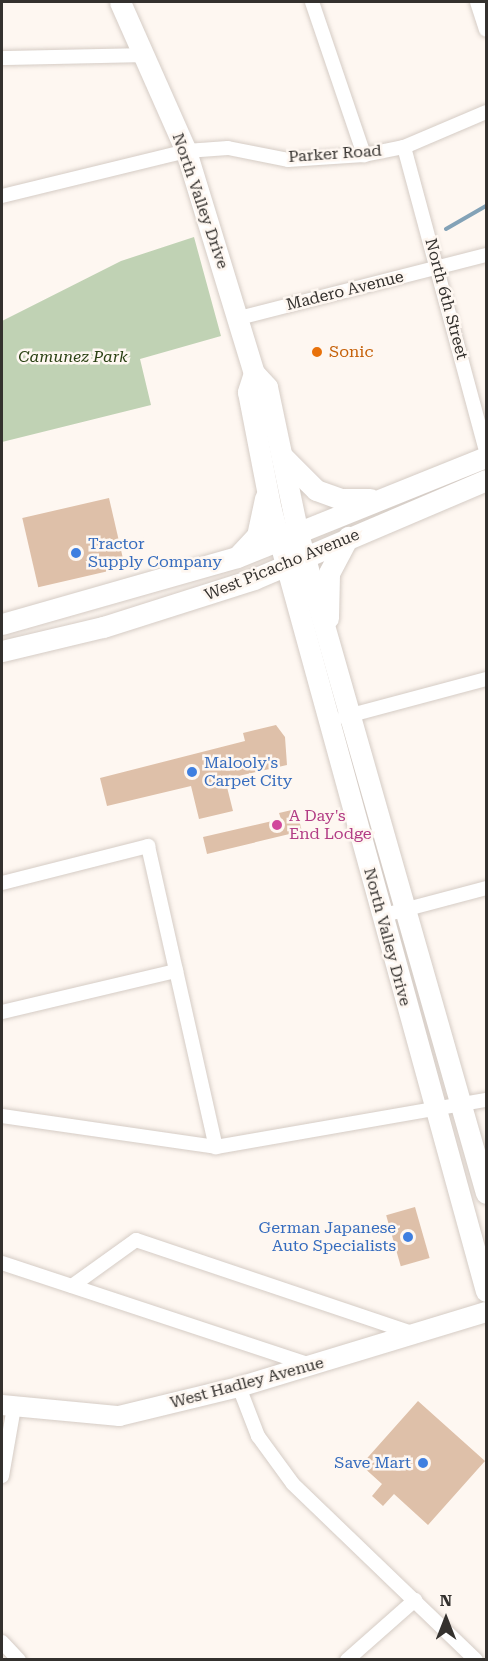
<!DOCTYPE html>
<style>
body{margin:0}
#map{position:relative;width:488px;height:1661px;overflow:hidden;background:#fef7f1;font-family:"Roboto Serif",serif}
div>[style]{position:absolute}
.green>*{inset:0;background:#c0d2b4}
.stream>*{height:4px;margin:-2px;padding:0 2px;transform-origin:2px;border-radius:2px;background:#83a2b7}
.building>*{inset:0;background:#dec0a9;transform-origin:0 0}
.roads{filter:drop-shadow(0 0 2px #d5ccc5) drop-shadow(0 0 2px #d5ccc5)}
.street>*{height:14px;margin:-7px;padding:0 7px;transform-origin:7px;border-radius:7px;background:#fff}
.secondary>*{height:20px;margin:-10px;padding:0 10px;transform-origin:10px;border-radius:10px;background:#fff}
.primary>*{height:21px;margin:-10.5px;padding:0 10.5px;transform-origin:10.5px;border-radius:10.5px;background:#fff}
.dots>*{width:16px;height:16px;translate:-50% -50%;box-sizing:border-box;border:3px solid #fef7f1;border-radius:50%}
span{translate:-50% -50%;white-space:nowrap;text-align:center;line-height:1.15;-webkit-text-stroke:5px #fef7f1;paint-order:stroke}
.street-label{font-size:16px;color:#34312e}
.food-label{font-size:16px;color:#c56008}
.left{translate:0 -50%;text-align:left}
.park-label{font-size:16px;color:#2a4113;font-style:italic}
.shop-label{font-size:16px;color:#366cbe}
.right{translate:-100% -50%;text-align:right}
.hotel-label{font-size:16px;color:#b23c85}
.frame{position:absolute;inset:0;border:3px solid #34312e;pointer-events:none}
.north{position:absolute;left:416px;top:1589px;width:60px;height:60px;-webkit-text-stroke:4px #fef7f1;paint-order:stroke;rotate:0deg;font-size:16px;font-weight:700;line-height:24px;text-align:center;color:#34312e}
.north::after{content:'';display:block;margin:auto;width:21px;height:27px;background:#34312e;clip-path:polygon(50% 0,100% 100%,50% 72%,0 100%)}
</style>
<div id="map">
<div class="green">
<i style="clip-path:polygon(194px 237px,221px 336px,140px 359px,151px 405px,2px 442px,2px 321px,121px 261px)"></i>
</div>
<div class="stream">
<i style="left:446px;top:229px;width:46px;rotate:-29.9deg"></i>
</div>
<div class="building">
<i style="left:109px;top:498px;width:71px;height:89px;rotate:77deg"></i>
<i style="clip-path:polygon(276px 725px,285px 737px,287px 765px,225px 779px,233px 811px,199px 819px,191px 786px,107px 806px,100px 778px,245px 741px,243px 733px)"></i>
<i style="clip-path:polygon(296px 809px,302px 831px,207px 854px,203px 837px,281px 819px,279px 813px)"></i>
<i style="left:415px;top:1207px;width:53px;height:30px;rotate:74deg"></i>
<i style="clip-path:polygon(418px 1401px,485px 1461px,428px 1525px,394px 1494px,383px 1506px,372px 1496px,382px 1484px,361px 1465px)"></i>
</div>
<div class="roads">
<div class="street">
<i style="left:312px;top:2px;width:162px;rotate:71.2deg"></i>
<i style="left:477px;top:2px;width:29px;rotate:72deg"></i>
<i style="left:2px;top:58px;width:139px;rotate:-1.2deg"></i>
<i style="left:404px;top:147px;width:315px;rotate:74.9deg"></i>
<i style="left:2px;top:196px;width:189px;rotate:-13.7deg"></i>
<i style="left:186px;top:151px;width:42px;rotate:-4.1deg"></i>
<i style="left:228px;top:148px;width:61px;rotate:11.3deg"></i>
<i style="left:288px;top:160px;width:76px;rotate:-3.8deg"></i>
<i style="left:364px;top:155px;width:41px;rotate:-11.3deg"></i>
<i style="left:404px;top:147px;width:89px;rotate:-23.1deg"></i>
<i style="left:239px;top:318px;width:255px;rotate:-14.3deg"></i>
<i style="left:344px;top:717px;width:147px;rotate:-15deg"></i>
<i style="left:2px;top:883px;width:151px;rotate:-14.2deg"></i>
<i style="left:148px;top:846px;width:309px;rotate:77.3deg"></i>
<i style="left:381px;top:916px;width:109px;rotate:-14.9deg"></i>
<i style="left:2px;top:1012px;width:179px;rotate:-13.3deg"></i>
<i style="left:2px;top:1116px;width:216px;rotate:8.2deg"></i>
<i style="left:216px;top:1147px;width:274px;rotate:-9.9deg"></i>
<i style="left:2px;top:1263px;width:324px;rotate:18.3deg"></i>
<i style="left:72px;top:1286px;width:79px;rotate:-35.7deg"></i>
<i style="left:136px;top:1240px;width:294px;rotate:18.6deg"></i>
<i style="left:239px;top:1387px;width:53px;rotate:68.8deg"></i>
<i style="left:258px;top:1436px;width:59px;rotate:53.9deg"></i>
<i style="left:293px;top:1484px;width:254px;rotate:43.9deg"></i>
<i style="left:2px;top:1476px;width:70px;rotate:-80.1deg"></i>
<i style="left:2px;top:1642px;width:25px;rotate:47deg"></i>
<i style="left:347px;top:1660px;width:91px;rotate:-41.4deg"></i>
</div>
<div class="secondary">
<i style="left:2px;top:1405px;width:118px;rotate:5.4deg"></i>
<i style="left:119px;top:1416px;width:123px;rotate:-13.6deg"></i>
<i style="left:239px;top:1387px;width:258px;rotate:-16.9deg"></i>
</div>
<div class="primary">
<i style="left:120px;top:2px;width:163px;rotate:66.1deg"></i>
<i style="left:186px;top:151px;width:232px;rotate:73deg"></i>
<i style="left:254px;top:373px;width:19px;rotate:47deg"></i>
<i style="left:267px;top:387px;width:150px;rotate:78.1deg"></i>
<i style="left:298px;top:534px;width:685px;rotate:74.08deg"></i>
<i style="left:254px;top:373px;width:20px;rotate:108deg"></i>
<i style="left:248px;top:392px;width:120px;rotate:79deg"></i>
<i style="left:271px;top:510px;width:810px;rotate:74.61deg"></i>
<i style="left:282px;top:456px;width:48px;rotate:45deg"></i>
<i style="left:316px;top:490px;width:27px;rotate:20deg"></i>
<i style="left:341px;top:499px;width:29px"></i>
<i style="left:239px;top:555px;width:26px;rotate:-47deg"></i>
<i style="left:257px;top:536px;width:39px;rotate:-78deg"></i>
<i style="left:328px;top:618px;width:45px;rotate:-88.7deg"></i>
<i style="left:329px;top:573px;width:41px;rotate:-62.2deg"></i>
<i style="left:2px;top:624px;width:244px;rotate:-15.9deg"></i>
<i style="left:237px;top:557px;width:268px;rotate:-21.9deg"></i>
<i style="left:2px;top:651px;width:104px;rotate:-13.4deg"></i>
<i style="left:103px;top:627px;width:158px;rotate:-17.6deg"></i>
<i style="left:254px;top:579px;width:252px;rotate:-23.1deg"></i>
</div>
</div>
<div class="dots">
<i style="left:317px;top:352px;background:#e8710a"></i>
<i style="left:76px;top:553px;background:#3f7fe0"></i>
<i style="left:192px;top:772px;background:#3f7fe0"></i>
<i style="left:277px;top:825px;background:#d1479c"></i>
<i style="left:408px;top:1237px;background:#3f7fe0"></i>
<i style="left:423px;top:1463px;background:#3f7fe0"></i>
</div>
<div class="street-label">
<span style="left:335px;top:154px;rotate:-4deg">Parker Road</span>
<span style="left:200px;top:201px;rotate:71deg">North Valley Drive</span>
<span style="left:345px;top:291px;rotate:-14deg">Madero Avenue</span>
<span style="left:446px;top:299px;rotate:75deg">North 6th Street</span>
<span style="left:282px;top:565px;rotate:-22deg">West Picacho Avenue</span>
<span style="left:387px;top:937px;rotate:75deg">North Valley Drive</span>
<span style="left:247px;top:1383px;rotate:-15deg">West Hadley Avenue</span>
</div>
<div class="food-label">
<span class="left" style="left:329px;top:352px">Sonic</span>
</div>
<div class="park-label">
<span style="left:73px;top:357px">Camunez Park</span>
</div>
<div class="shop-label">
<span class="left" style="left:88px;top:553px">Tractor<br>Supply Company</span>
<span class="left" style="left:204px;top:772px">Malooly's<br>Carpet City</span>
<span class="right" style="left:396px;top:1237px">German Japanese<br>Auto Specialists</span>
<span class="right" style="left:411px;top:1463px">Save Mart</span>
</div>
<div class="hotel-label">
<span class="left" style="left:289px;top:825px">A Day's<br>End Lodge</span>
</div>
<div class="frame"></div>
<div class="north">N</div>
</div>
